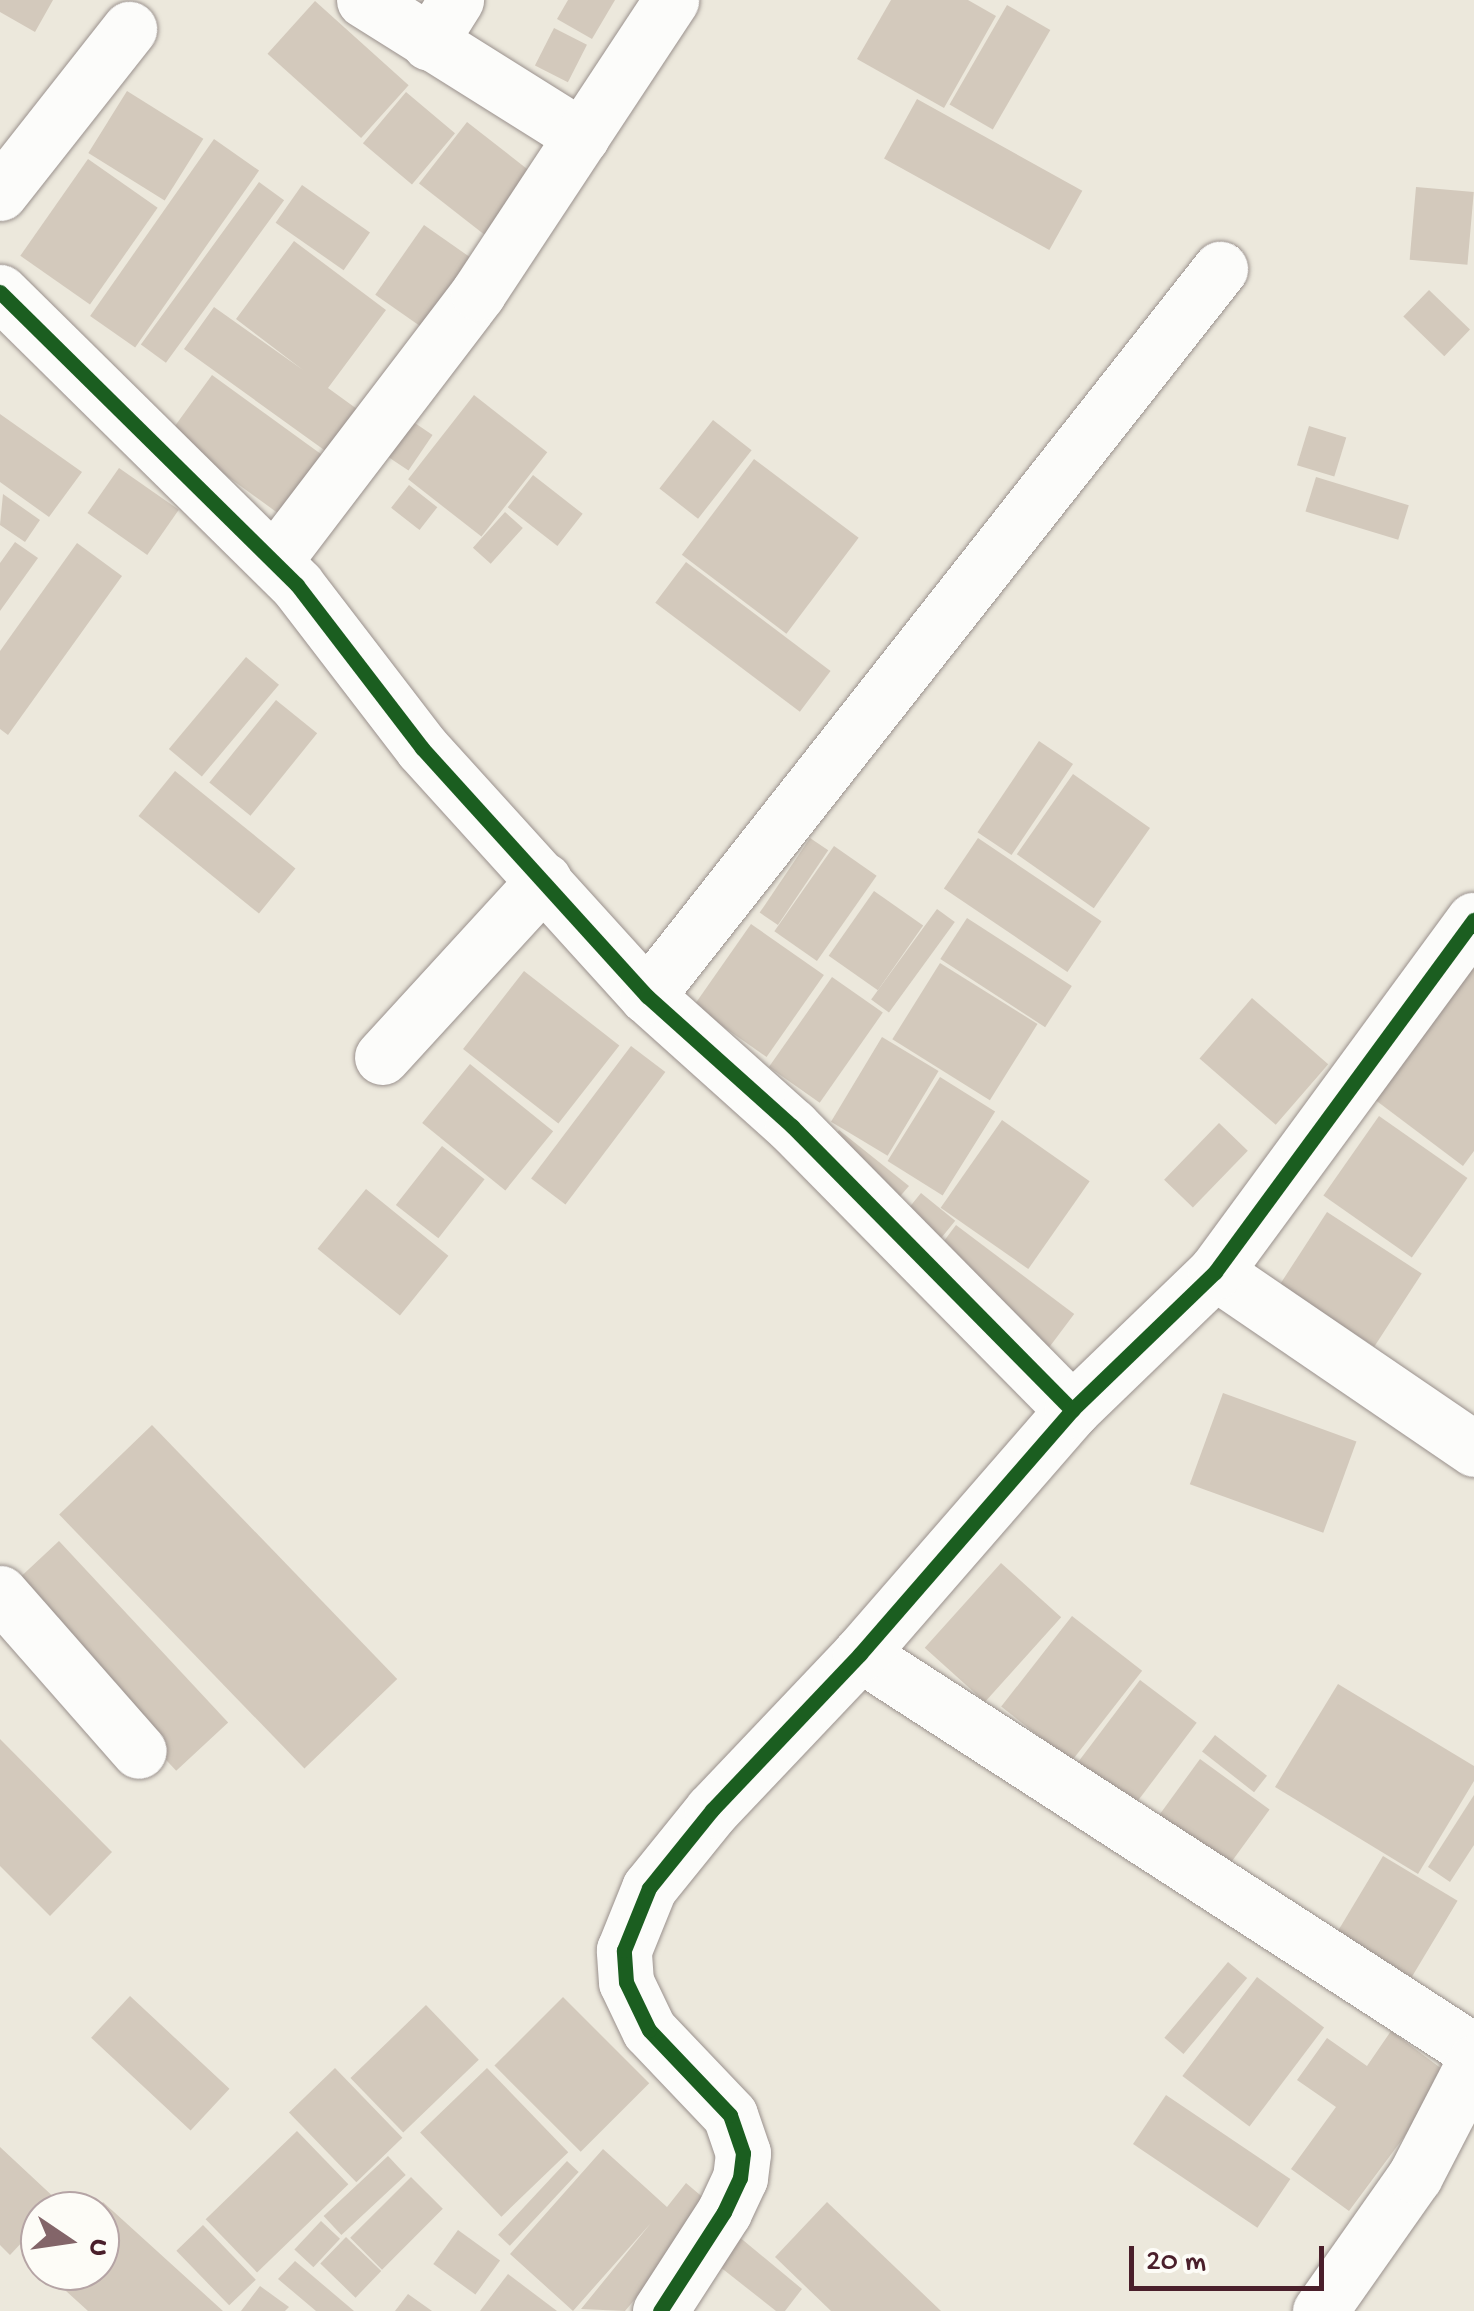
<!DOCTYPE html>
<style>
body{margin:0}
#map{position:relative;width:1474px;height:2311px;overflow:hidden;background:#ece8dc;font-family:"Gochi Hand",sans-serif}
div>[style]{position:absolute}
.building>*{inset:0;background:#d3c9bc;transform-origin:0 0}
.roads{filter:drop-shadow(0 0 2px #9a918d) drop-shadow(0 0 2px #9a918d)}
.minor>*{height:55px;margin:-27.5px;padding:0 27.5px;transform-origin:27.5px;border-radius:27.5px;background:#fcfcfa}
.cycleway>*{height:15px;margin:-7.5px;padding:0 7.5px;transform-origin:7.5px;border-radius:7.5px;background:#1b5e20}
span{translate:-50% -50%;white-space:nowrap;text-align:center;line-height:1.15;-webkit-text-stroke:9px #fdfcf7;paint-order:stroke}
.north{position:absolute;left:20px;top:2191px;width:100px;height:100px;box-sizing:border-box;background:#fdfcf7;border:2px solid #b5a4a5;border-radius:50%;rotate:103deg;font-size:28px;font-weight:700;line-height:40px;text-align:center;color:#4a1f2b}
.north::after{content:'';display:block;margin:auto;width:35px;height:45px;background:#836569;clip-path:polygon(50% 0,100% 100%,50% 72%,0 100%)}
.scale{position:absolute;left:1129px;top:2246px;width:195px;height:45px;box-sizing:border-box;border:5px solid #4a1f2b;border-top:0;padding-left:12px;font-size:30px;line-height:35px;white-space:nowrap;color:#4a1f2b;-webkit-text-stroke:8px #fdfcf7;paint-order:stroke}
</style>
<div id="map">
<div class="building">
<i style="clip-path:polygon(0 0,53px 0,35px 32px,0 12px)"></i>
<i style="clip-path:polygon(568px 0,615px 0,592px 39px,557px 19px)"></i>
<i style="clip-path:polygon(891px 0,968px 0,996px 16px,944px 108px,857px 59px)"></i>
<i style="left:315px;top:1px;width:126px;height:71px;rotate:42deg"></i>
<i style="left:1007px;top:5px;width:50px;height:115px;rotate:30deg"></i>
<i style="left:554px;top:28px;width:37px;height:42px;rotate:27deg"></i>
<i style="left:127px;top:91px;width:90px;height:73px;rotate:32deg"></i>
<i style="left:406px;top:92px;width:64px;height:67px;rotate:40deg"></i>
<i style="left:917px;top:99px;width:189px;height:68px;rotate:29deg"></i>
<i style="left:467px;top:122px;width:99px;height:78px;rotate:38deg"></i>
<i style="left:214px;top:139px;width:55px;height:216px;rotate:35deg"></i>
<i style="left:88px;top:159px;width:85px;height:118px;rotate:35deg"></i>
<i style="left:259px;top:182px;width:31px;height:201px;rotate:36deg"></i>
<i style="left:302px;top:185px;width:83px;height:46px;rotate:35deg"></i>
<i style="left:1416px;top:187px;width:58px;height:73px;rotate:5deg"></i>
<i style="left:424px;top:225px;width:59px;height:85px;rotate:35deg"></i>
<i style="clip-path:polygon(294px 241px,386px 310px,328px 388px,357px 409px,327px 452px,184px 349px,214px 307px,303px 370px,236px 319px)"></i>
<i style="left:1429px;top:290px;width:57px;height:37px;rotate:44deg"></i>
<i style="left:212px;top:375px;width:138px;height:73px;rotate:36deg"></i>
<i style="left:474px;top:395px;width:93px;height:107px;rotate:38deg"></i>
<i style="clip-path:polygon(0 414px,82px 472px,49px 517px,0 482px)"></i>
<i style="left:406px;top:417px;width:32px;height:43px;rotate:34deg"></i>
<i style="left:713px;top:420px;width:49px;height:87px;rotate:38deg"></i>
<i style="left:1309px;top:426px;width:39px;height:41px;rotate:17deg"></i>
<i style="left:754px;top:459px;width:131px;height:120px;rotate:37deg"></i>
<i style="left:119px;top:468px;width:73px;height:55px;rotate:35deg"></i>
<i style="left:533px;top:475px;width:63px;height:41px;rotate:38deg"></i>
<i style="left:1316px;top:477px;width:97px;height:36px;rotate:17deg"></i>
<i style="left:409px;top:485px;width:36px;height:29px;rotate:38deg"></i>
<i style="clip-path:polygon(3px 494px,40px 520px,25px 542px,0 525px)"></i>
<i style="left:505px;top:512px;width:24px;height:48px;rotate:42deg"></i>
<i style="clip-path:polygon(15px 542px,38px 558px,0 611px,0 563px)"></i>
<i style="clip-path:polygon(77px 543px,122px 576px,8px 735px,0 729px,0 651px)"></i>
<i style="left:686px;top:562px;width:181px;height:51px;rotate:37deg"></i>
<i style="left:246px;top:657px;width:43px;height:120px;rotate:40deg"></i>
<i style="left:276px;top:700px;width:53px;height:106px;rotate:39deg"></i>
<i style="left:1039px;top:741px;width:41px;height:110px;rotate:34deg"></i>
<i style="left:175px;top:771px;width:155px;height:58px;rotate:39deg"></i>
<i style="left:1073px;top:774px;width:94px;height:98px;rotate:35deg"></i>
<i style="left:810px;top:838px;width:22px;height:90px;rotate:34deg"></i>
<i style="left:978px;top:838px;width:149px;height:61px;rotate:34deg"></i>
<i style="left:834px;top:846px;width:52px;height:104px;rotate:35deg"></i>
<i style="left:874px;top:891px;width:60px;height:79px;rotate:35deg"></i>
<i style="left:937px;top:909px;width:22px;height:112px;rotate:36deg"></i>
<i style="left:967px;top:918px;width:125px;height:49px;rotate:33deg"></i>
<i style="left:751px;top:924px;width:89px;height:100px;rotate:35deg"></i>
<i style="clip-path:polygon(1474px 956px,1474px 1151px,1463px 1166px,1370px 1096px)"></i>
<i style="left:940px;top:963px;width:115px;height:90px;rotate:32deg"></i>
<i style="left:524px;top:971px;width:121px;height:99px;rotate:38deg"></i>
<i style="left:832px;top:977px;width:62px;height:110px;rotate:35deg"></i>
<i style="left:1252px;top:998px;width:101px;height:80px;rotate:41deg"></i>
<i style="left:882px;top:1037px;width:66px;height:99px;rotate:31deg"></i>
<i style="left:631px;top:1046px;width:43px;height:166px;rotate:37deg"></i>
<i style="left:470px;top:1064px;width:107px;height:76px;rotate:39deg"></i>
<i style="left:940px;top:1077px;width:65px;height:99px;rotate:32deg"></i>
<i style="left:1379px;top:1116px;width:108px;height:97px;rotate:35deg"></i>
<i style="left:1002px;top:1120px;width:107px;height:107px;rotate:35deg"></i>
<i style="left:1219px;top:1123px;width:40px;height:79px;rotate:44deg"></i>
<i style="clip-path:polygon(839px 1130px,909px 1186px,889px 1209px,824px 1151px)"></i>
<i style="left:442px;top:1146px;width:54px;height:75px;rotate:38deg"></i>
<i style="left:366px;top:1189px;width:106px;height:77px;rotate:39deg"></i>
<i style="left:921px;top:1193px;width:44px;height:41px;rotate:39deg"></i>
<i style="left:1327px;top:1212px;width:113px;height:87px;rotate:33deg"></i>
<i style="left:956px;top:1225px;width:148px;height:44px;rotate:37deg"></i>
<i style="left:1223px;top:1393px;width:142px;height:97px;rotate:20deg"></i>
<i style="left:152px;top:1425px;width:353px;height:129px;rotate:46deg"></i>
<i style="left:59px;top:1541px;width:248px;height:71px;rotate:47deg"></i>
<i style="left:1001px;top:1563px;width:81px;height:114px;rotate:42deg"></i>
<i style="left:1072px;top:1616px;width:89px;height:115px;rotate:38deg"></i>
<i style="left:1140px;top:1680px;width:71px;height:109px;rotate:37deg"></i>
<i style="clip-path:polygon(1338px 1684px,1474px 1766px,1474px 1781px,1418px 1874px,1275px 1787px)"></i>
<i style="left:1215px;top:1735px;width:66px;height:21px;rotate:38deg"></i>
<i style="clip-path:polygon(0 1739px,112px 1852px,50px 1916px,0 1866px)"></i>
<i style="left:1200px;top:1759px;width:86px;height:73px;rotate:36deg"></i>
<i style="clip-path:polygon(1474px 1795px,1474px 1845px,1450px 1882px,1428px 1867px)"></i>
<i style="left:1383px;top:1856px;width:87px;height:91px;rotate:31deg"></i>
<i style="left:1228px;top:1962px;width:25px;height:99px;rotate:40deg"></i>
<i style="left:1257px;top:1977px;width:84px;height:124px;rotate:37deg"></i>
<i style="left:130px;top:1996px;width:136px;height:57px;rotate:43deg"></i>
<i style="left:563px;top:1997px;width:122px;height:97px;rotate:45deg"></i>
<i style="left:426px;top:2005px;width:76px;height:105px;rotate:46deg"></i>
<i style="clip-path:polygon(1391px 2031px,1450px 2075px,1349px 2211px,1291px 2169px,1336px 2107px,1297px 2080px,1327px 2038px,1367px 2066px)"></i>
<i style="left:335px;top:2068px;width:97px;height:64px;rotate:46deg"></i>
<i style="left:487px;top:2068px;width:117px;height:93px;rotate:46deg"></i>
<i style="left:1166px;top:2095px;width:150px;height:59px;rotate:34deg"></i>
<i style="left:297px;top:2131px;width:74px;height:127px;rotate:46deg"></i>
<i style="clip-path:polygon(0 2147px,59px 2202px,51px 2211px,40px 2211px,40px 2223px,10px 2255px,0 2245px)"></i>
<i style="clip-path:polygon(603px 2149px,667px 2207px,686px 2183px,713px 2206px,625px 2311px,581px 2309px,651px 2223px,573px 2311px,510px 2254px)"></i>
<i style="left:388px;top:2156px;width:26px;height:88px;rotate:47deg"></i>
<i style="left:567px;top:2161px;width:16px;height:101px;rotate:43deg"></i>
<i style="left:411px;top:2177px;width:45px;height:86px;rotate:45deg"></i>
<i style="clip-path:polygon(68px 2197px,83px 2211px,55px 2211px)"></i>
<i style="clip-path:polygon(103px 2202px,223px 2311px,88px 2311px,44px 2271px,100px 2271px,100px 2211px,96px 2211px)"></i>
<i style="clip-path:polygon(827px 2202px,941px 2311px,831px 2311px,775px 2257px)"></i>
<i style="left:321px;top:2221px;width:26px;height:39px;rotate:43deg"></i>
<i style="left:203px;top:2225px;width:76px;height:37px;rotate:46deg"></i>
<i style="clip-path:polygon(40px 2228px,40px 2251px,28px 2240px)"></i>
<i style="left:458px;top:2230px;width:52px;height:42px;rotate:36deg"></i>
<i style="clip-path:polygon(732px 2231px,802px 2289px,785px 2311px,776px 2311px,710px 2259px)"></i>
<i style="left:346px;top:2237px;width:49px;height:37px;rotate:44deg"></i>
<i style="clip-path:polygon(295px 2261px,354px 2311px,316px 2311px,278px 2279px)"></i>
<i style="clip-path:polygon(508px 2274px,557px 2311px,480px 2311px)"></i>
<i style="clip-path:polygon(260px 2286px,289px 2307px,285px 2311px,241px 2311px)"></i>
<i style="clip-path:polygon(408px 2294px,432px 2311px,395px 2311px)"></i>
</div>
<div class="roads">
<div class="minor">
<i style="left:364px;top:0;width:257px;rotate:32.1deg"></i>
<i style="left:429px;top:43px;width:51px;rotate:-57.9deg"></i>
<i style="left:0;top:193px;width:209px;rotate:-51.8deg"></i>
<i style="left:0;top:292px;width:417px;rotate:44.6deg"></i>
<i style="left:297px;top:585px;width:205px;rotate:52.5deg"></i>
<i style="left:422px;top:748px;width:335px;rotate:47.8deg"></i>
<i style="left:647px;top:996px;width:195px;rotate:41.9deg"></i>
<i style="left:792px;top:1126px;width:399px;rotate:45.4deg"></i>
<i style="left:274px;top:561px;width:337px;rotate:-52.7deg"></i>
<i style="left:478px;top:293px;width:351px;rotate:-56.6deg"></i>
<i style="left:647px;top:996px;width:926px;rotate:-51.76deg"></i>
<i style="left:382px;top:1057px;width:240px;rotate:-47.5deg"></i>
<i style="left:1215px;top:1272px;width:314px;rotate:34.3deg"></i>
<i style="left:0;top:1593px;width:210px;rotate:48.7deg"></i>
<i style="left:860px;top:1654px;width:731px;rotate:32.89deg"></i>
<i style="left:660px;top:2311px;width:118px;rotate:-57.1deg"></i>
<i style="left:724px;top:2212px;width:38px;rotate:-65deg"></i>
<i style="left:740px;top:2178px;width:25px;rotate:-83deg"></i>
<i style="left:743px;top:2153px;width:40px;rotate:-108.9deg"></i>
<i style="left:730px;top:2115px;width:117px;rotate:-133.6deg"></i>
<i style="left:649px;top:2030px;width:53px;rotate:-115.6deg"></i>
<i style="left:626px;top:1982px;width:32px;rotate:-94deg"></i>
<i style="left:624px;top:1950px;width:67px;rotate:-68deg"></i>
<i style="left:649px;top:1888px;width:100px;rotate:-51.1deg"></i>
<i style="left:712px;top:1810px;width:215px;rotate:-46.5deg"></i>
<i style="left:860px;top:1654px;width:323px;rotate:-49deg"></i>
<i style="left:1072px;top:1410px;width:199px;rotate:-44deg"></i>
<i style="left:1215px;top:1272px;width:437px;rotate:-53.7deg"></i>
<i style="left:1320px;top:2311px;width:165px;rotate:-54.9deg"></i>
<i style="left:1415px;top:2176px;width:128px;rotate:-62.6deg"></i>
</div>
</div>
<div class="cycleway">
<i style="left:0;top:292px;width:417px;rotate:44.6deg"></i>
<i style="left:297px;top:585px;width:205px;rotate:52.5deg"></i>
<i style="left:422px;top:748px;width:335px;rotate:47.8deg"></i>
<i style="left:647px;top:996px;width:195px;rotate:41.9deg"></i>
<i style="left:792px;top:1126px;width:399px;rotate:45.4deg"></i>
<i style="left:660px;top:2311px;width:118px;rotate:-57.1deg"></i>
<i style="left:724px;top:2212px;width:38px;rotate:-65deg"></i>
<i style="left:740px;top:2178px;width:25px;rotate:-83deg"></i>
<i style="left:743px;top:2153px;width:40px;rotate:-108.9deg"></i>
<i style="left:730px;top:2115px;width:117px;rotate:-133.6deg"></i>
<i style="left:649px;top:2030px;width:53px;rotate:-115.6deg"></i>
<i style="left:626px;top:1982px;width:32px;rotate:-94deg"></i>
<i style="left:624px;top:1950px;width:67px;rotate:-68deg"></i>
<i style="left:649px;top:1888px;width:100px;rotate:-51.1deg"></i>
<i style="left:712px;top:1810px;width:215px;rotate:-46.5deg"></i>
<i style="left:860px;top:1654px;width:323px;rotate:-49deg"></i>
<i style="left:1072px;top:1410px;width:199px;rotate:-44deg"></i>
<i style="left:1215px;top:1272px;width:437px;rotate:-53.7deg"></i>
</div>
<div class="north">U</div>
<div class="scale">20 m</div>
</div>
